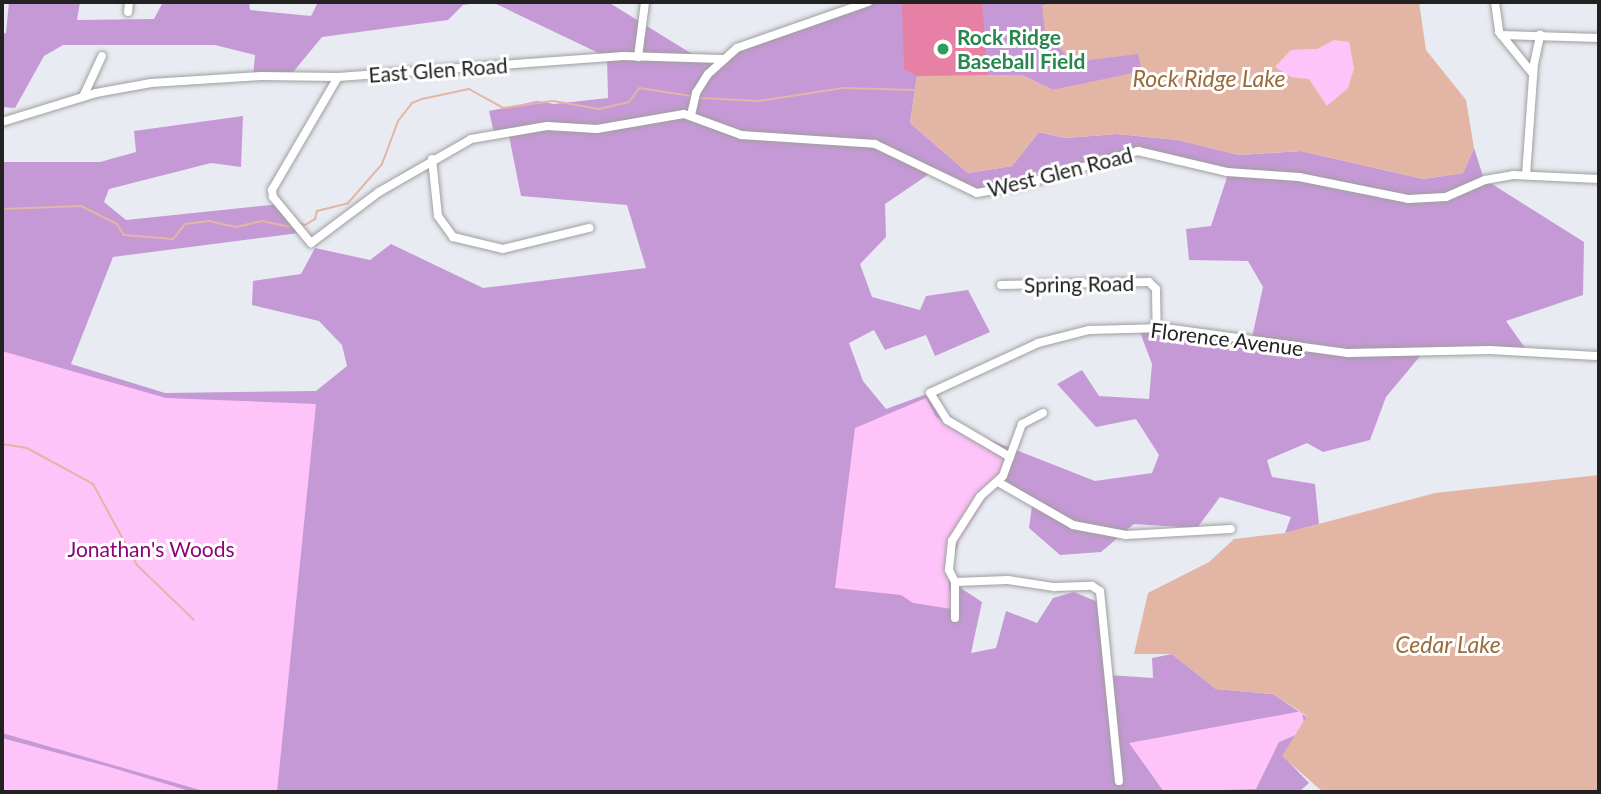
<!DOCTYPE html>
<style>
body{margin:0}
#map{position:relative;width:1601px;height:794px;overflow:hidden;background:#e8ebf2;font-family:Lato,sans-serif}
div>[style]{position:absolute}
.forest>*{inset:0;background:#c599d5}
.park>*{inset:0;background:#fec3f8}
.pitch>*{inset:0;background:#e780a5}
.water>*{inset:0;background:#e3b5a5}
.stream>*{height:2px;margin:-1px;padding:0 1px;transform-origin:1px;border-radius:1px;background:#e3b5a5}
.roads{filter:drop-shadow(0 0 2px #9f9f9f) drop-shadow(0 0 2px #9f9f9f)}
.minor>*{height:8px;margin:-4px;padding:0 4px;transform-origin:4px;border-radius:4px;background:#fff}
.dots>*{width:19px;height:19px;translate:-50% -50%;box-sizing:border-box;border:4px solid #fff;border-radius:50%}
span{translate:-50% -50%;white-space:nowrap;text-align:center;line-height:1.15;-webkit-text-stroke:6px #fff;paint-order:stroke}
.leisure-label{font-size:21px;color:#27864d;font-weight:700}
.left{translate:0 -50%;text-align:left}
.street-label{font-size:21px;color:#222}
.park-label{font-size:21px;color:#8d027d}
.water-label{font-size:23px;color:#996c3a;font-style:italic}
.frame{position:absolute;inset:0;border:4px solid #222;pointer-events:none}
</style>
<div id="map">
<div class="forest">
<i style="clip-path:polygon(9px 2px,80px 2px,77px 20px,154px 19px,163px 2px,249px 2px,250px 10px,311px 16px,318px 2px,486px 2px,463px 5px,448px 20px,322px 37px,289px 77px,253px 77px,255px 55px,215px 45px,63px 45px,44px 56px,15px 108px,2px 107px,2px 34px,6px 33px)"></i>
<i style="clip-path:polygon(evenodd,492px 2px,608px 2px,705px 62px,778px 29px,866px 2px,1053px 2px,1042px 6px,1139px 54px,1142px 72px,1053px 90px,1022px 75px,917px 77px,910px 123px,968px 173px,1012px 166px,1039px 132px,1065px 138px,1117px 134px,1178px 140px,1239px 155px,1301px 151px,1423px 179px,1463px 173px,1474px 148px,1484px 179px,1584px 242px,1583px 295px,1506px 321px,1527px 351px,1421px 355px,1386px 397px,1370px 440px,1323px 452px,1307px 443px,1267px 460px,1272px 477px,1315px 484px,1319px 524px,1285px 533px,1291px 517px,1220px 497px,1197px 528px,1134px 524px,1101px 552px,1060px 555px,1029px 528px,1032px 506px,994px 484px,970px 507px,947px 579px,982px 602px,971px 653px,996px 648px,1006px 611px,1037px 623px,1053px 598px,1074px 592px,1100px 603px,1108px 675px,1153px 678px,1152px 658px,1172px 654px,1216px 689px,1273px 694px,1307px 717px,1283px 756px,1309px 783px,1299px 792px,2px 792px,2px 162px,100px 162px,136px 152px,134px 131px,243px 116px,241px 167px,211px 163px,109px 189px,104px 202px,126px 220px,280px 204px,299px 233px,113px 257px,71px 364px,165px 393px,316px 391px,347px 366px,342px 345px,319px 321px,252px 305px,253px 281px,301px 274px,315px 248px,370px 260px,391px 244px,483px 288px,646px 268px,627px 205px,521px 196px,508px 131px,494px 133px,489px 111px,537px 101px,554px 104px,608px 98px,607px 57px,492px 2px,1128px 151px,1230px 168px,1211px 226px,1186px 229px,1189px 260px,1248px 261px,1263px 287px,1251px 342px,1138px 327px,1152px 364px,1149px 399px,1099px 396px,1082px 370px,1057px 384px,1096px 427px,1136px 419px,1159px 455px,1152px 473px,1095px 481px,962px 429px,927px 394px,886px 409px,863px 381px,849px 343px,874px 330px,885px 350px,926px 335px,935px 356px,990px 332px,968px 290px,926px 296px,920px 310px,872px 297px,860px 264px,886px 237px,885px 204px,935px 170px,980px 192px,1128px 151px)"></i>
</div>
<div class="park">
<i style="clip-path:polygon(1334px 39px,1349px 42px,1354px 68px,1348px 88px,1327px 107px,1309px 79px,1291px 77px,1274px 67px,1291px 50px,1317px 49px)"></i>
<i style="clip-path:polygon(2px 351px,166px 398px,316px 404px,277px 792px,207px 792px,2px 733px)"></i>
<i style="clip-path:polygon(926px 398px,936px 417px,1010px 463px,952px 552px,947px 568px,952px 609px,913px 603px,901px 595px,835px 588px,855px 428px)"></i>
<i style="clip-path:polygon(1302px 711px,1304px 723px,1296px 735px,1279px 742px,1256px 789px,1164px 792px,1129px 743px)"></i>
<i style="clip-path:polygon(2px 738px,106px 766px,193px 792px,2px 792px)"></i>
</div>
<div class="pitch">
<i style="clip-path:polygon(911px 2px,982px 2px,988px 75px,917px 76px,904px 69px,902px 5px)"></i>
</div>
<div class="water">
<i style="clip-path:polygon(evenodd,1053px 2px,1419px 2px,1426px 50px,1466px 100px,1474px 148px,1463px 173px,1423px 179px,1301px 151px,1239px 155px,1178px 140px,1117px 134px,1065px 138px,1039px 132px,1012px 166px,968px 173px,910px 123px,917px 76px,1022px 75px,1053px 90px,1142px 71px,1138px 54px,1074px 62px,1045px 34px,1042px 6px,1053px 2px,1334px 40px,1349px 42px,1354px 68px,1348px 88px,1327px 106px,1309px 79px,1291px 77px,1275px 67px,1291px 50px,1317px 49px,1334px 40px)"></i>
<i style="clip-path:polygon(1599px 475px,1599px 792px,1323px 792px,1282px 756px,1307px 716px,1273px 694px,1216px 689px,1172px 654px,1134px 654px,1148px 593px,1209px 562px,1234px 539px,1285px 533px,1435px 493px)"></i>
</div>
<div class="stream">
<i style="left:700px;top:98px;width:59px;rotate:2.9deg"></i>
<i style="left:759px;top:101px;width:85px;rotate:-8.8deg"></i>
<i style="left:843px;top:88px;width:71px;rotate:1.6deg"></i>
<i style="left:2px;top:209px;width:79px;rotate:-2.2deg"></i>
<i style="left:81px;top:206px;width:40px;rotate:26.6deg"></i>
<i style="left:117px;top:224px;width:13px;rotate:58deg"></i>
<i style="left:124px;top:235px;width:49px;rotate:4.7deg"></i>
<i style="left:173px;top:239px;width:19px;rotate:-51deg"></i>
<i style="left:185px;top:224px;width:24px;rotate:-7deg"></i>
<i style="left:209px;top:221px;width:28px;rotate:13deg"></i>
<i style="left:236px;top:227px;width:27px;rotate:-13deg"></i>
<i style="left:262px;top:221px;width:29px;rotate:12deg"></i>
<i style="left:299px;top:223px;width:6px;rotate:18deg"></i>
<i style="left:305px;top:225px;width:12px;rotate:-31deg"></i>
<i style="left:315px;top:219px;width:8px;rotate:-76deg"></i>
<i style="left:317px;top:211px;width:32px;rotate:-14deg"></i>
<i style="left:348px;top:203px;width:52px;rotate:-48.9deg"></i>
<i style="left:382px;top:164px;width:46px;rotate:-69.6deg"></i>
<i style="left:398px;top:121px;width:23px;rotate:-52deg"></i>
<i style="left:412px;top:103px;width:11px;rotate:-22deg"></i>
<i style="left:422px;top:99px;width:48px;rotate:-12deg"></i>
<i style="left:469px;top:89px;width:39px;rotate:29deg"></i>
<i style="left:503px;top:108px;width:50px;rotate:-8deg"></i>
<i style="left:553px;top:101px;width:47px;rotate:9.9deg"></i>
<i style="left:599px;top:109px;width:31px;rotate:-13deg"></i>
<i style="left:629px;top:102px;width:17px;rotate:-54deg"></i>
<i style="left:639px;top:88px;width:53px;rotate:8.7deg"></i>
<i style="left:2px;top:444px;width:25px;rotate:9deg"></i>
<i style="left:27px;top:448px;width:75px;rotate:28.6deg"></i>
<i style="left:93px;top:484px;width:92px;rotate:61.5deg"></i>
<i style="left:137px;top:565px;width:79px;rotate:44deg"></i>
</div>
<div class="roads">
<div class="minor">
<i style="left:1495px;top:2px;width:30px;rotate:82deg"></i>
<i style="left:1499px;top:32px;width:54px;rotate:51deg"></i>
<i style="left:128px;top:12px;width:10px;rotate:-84deg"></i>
<i style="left:1501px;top:35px;width:98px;rotate:1.8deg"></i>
<i style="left:638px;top:57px;width:55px;rotate:-82.7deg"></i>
<i style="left:338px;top:77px;width:131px;rotate:120.3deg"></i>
<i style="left:272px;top:190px;width:7px;rotate:82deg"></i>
<i style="left:273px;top:197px;width:60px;rotate:50.4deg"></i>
<i style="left:311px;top:243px;width:85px;rotate:-36.9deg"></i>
<i style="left:379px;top:192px;width:106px;rotate:-29.9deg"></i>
<i style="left:471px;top:139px;width:77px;rotate:-9.7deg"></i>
<i style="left:547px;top:126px;width:50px;rotate:3.4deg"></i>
<i style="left:597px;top:129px;width:88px;rotate:-9.8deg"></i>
<i style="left:684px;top:114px;width:61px;rotate:20.2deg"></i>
<i style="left:741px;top:135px;width:134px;rotate:3.8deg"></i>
<i style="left:875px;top:144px;width:113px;rotate:25.7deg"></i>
<i style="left:977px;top:193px;width:45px;rotate:-10.3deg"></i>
<i style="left:1021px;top:185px;width:122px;rotate:-16.2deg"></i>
<i style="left:1138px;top:151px;width:91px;rotate:13.3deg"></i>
<i style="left:1227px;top:172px;width:72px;rotate:4deg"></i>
<i style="left:1299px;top:177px;width:111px;rotate:11.4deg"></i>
<i style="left:1408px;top:199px;width:38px;rotate:-3deg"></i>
<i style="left:1446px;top:197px;width:43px;rotate:-23.6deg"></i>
<i style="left:1485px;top:180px;width:28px;rotate:-10deg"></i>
<i style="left:1513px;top:175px;width:86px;rotate:2.7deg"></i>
<i style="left:83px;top:97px;width:45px;rotate:-65.1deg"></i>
<i style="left:691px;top:115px;width:23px;rotate:-77deg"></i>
<i style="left:696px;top:93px;width:22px;rotate:-58deg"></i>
<i style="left:708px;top:74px;width:39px;rotate:-42deg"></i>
<i style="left:737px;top:48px;width:139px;rotate:-19.3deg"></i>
<i style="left:2px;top:122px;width:98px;rotate:-17.1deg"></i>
<i style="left:96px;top:93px;width:56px;rotate:-10.3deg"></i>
<i style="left:151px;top:83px;width:110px;rotate:-3.6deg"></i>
<i style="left:261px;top:76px;width:77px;rotate:0.7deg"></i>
<i style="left:338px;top:77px;width:286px;rotate:-4.2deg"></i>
<i style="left:623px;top:56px;width:99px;rotate:1.7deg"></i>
<i style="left:432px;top:159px;width:57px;rotate:84deg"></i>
<i style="left:438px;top:216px;width:26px;rotate:54deg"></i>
<i style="left:453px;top:237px;width:51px;rotate:13.5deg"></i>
<i style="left:503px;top:249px;width:89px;rotate:-13.7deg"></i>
<i style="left:1526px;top:175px;width:111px;rotate:-85.9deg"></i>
<i style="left:1534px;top:64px;width:30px;rotate:-78deg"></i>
<i style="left:1001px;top:285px;width:148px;rotate:-1.2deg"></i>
<i style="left:1149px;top:282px;width:10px;rotate:45deg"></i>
<i style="left:1156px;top:289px;width:39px;rotate:89deg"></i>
<i style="left:1043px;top:413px;width:24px;rotate:152deg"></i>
<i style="left:1022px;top:424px;width:55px;rotate:110.1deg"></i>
<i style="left:1003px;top:476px;width:31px;rotate:138deg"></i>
<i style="left:980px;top:497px;width:52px;rotate:122.5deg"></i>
<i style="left:952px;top:541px;width:29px;rotate:96deg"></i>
<i style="left:949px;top:570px;width:13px;rotate:63deg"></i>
<i style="left:955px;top:582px;width:53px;rotate:-2.2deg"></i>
<i style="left:1008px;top:580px;width:47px;rotate:8.7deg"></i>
<i style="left:1054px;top:587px;width:38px;rotate:-2deg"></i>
<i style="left:1092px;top:586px;width:9px;rotate:32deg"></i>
<i style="left:1100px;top:591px;width:191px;rotate:84.3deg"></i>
<i style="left:1010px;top:457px;width:73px;rotate:-149.6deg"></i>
<i style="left:947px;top:420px;width:32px;rotate:-122deg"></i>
<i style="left:930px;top:393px;width:119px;rotate:-24.8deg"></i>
<i style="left:1038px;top:343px;width:53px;rotate:-14.3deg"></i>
<i style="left:1089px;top:330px;width:76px;rotate:-1.5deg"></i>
<i style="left:1165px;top:328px;width:185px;rotate:7.8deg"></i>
<i style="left:1348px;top:353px;width:142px;rotate:-1.2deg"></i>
<i style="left:1490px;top:350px;width:109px;rotate:3.2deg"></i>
<i style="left:998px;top:482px;width:86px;rotate:29.8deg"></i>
<i style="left:1073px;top:525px;width:54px;rotate:10.7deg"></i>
<i style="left:1126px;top:535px;width:105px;rotate:-3.3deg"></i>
<i style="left:955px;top:582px;width:36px;rotate:90deg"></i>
</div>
</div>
<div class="dots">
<i style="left:943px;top:49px;background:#2e9e5b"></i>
</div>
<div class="leisure-label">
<span class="left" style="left:957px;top:49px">Rock Ridge<br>Baseball Field</span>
</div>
<div class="street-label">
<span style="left:438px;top:70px;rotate:-4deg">East Glen Road</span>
<span style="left:1060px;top:172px;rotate:-14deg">West Glen Road</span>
<span style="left:1079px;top:284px;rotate:-1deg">Spring Road</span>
<span style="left:1227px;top:339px;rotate:7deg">Florence Avenue</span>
</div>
<div class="park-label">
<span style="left:151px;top:549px">Jonathan's Woods</span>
</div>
<div class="water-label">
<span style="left:1209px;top:78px">Rock Ridge Lake</span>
<span style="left:1448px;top:644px">Cedar Lake</span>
</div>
<div class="frame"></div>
</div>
